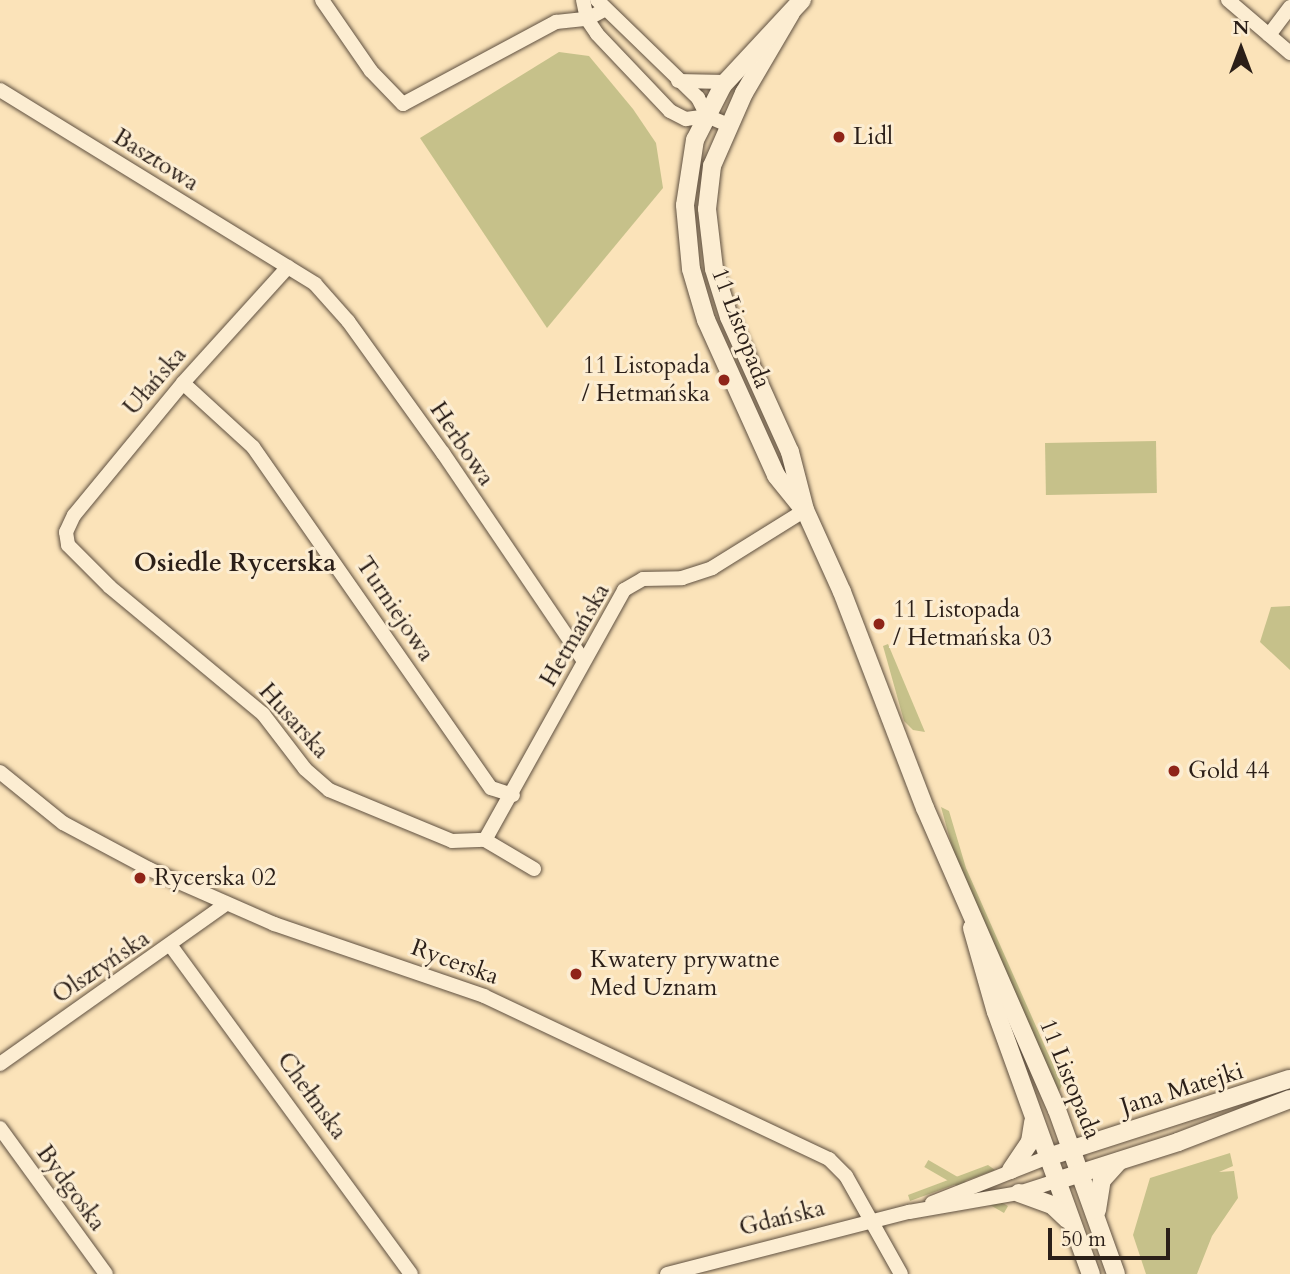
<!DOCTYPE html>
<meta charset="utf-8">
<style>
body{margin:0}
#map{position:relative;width:1290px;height:1274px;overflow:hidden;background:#fbe3b9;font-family:Cardo,serif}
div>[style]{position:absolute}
.green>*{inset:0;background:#c6c18a;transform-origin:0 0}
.roads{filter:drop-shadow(0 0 2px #5f5040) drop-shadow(0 0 2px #5f5040)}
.minor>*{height:14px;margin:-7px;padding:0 7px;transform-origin:7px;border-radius:7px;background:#fcedd2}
.tertiary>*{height:18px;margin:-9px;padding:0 9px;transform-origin:9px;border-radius:9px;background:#fcedd2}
.dots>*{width:19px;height:19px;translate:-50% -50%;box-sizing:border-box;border:4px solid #fcedd2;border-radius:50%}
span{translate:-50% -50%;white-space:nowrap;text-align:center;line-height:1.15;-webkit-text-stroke:6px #fcedd2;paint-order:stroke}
.poi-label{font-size:24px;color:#2b1f18}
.left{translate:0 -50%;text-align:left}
.right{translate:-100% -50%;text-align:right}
.street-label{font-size:24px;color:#2b1f18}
.neighbourhood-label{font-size:26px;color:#2b1f18;font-weight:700}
.north{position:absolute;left:1206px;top:14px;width:70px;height:70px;-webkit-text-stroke:5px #fcedd2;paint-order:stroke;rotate:0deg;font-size:19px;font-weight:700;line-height:28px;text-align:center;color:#2b1f18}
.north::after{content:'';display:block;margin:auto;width:24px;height:32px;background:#2b1f18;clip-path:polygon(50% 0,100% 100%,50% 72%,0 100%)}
.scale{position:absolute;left:1048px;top:1228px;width:122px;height:32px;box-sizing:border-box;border:4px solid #2b1f18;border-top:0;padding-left:9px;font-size:21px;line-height:24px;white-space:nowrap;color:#2b1f18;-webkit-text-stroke:5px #fcedd2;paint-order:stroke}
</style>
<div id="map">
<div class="green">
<i style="clip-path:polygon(559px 52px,589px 56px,633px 109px,656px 143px,663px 188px,547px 328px,420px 138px)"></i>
<i style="left:1156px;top:441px;width:52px;height:111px;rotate:89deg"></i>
<i style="clip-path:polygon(1290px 606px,1290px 670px,1260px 642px,1271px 607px)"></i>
<i style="clip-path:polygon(888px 644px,925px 732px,913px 730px,904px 721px,883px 646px)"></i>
<i style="clip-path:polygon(941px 807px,949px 811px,966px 868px,1062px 1085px,1057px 1095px,954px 854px)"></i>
<i style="clip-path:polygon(1230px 1153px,1233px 1166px,1219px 1172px,1234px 1171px,1238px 1198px,1212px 1236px,1197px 1274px,1146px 1274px,1133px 1235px,1150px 1178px)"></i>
<i style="clip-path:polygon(988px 1165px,995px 1170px,910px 1201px,908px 1195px)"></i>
<i style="left:1008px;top:1206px;width:8px;height:92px;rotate:120deg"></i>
</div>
<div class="roads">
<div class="minor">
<i style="left:322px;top:0;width:86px;rotate:55.4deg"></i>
<i style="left:371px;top:71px;width:46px;rotate:45.9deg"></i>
<i style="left:403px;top:104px;width:174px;rotate:-28.2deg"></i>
<i style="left:556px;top:22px;width:31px;rotate:-6deg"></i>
<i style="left:587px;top:19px;width:19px;rotate:-28deg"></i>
<i style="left:583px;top:0;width:19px;rotate:78deg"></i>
<i style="left:587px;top:19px;width:18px;rotate:56deg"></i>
<i style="left:597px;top:34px;width:106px;rotate:46.5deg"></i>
<i style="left:670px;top:111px;width:18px;rotate:27deg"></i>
<i style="left:686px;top:119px;width:21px;rotate:-8deg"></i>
<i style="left:707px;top:116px;width:23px;rotate:23deg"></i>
<i style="left:597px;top:0;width:141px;rotate:44.1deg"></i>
<i style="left:698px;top:98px;width:20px;rotate:63deg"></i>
<i style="left:1228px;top:0;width:82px;rotate:40.5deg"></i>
<i style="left:1269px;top:35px;width:35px;rotate:-53deg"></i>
<i style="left:678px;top:81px;width:47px;rotate:1.2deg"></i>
<i style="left:0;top:90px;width:370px;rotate:31.6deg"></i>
<i style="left:315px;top:284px;width:50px;rotate:48.3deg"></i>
<i style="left:348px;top:321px;width:163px;rotate:54.3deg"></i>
<i style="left:443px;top:453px;width:250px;rotate:55.9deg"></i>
<i style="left:288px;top:267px;width:156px;rotate:132.2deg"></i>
<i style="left:183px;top:383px;width:171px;rotate:129.5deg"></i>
<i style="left:74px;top:515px;width:19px;rotate:115deg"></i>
<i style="left:66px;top:532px;width:13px;rotate:81deg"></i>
<i style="left:68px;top:545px;width:59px;rotate:45deg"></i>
<i style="left:110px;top:587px;width:199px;rotate:39.7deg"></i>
<i style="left:263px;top:714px;width:69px;rotate:52.6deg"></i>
<i style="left:305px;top:769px;width:32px;rotate:41deg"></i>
<i style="left:329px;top:790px;width:133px;rotate:22.5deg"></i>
<i style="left:452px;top:841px;width:33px;rotate:-2deg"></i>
<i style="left:485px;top:840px;width:57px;rotate:30.6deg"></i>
<i style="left:183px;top:383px;width:95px;rotate:42.4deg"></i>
<i style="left:253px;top:447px;width:416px;rotate:55.1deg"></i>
<i style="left:491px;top:788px;width:23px;rotate:18deg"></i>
<i style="left:0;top:772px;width:81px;rotate:39deg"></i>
<i style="left:63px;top:823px;width:98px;rotate:28.1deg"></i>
<i style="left:149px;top:869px;width:137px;rotate:23.7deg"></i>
<i style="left:274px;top:924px;width:222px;rotate:18.9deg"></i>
<i style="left:484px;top:996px;width:382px;rotate:25.3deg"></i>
<i style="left:829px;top:1159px;width:24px;rotate:45deg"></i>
<i style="left:846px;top:1176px;width:112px;rotate:60.7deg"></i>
<i style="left:485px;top:840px;width:286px;rotate:-60.9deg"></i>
<i style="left:624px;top:590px;width:22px;rotate:-30deg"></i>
<i style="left:643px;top:579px;width:39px;rotate:-1deg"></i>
<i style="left:682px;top:578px;width:32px;rotate:-18deg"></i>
<i style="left:712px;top:568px;width:110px;rotate:-31.9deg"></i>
<i style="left:171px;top:946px;width:406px;rotate:53.8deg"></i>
<i style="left:0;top:1064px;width:277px;rotate:-35.3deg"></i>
<i style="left:0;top:1128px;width:180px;rotate:54deg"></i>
<i style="left:932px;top:1203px;width:125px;rotate:-21.6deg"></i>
<i style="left:667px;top:1274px;width:250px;rotate:-14.4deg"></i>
<i style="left:909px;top:1212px;width:112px;rotate:-9.8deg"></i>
<i style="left:1019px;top:1193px;width:39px;rotate:-18deg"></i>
</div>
<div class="tertiary">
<i style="left:791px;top:13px;width:93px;rotate:120.4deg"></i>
<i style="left:744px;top:93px;width:80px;rotate:113.7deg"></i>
<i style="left:712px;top:166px;width:43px;rotate:96.6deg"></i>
<i style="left:707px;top:209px;width:60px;rotate:83.3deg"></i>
<i style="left:714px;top:269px;width:50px;rotate:72.6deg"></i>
<i style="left:729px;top:317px;width:148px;rotate:65.7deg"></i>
<i style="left:790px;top:452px;width:60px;rotate:75.5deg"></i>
<i style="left:805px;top:510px;width:90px;rotate:65.7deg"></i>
<i style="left:842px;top:592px;width:231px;rotate:69deg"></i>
<i style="left:925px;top:808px;width:330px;rotate:66.4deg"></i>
<i style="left:1057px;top:1110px;width:174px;rotate:70.2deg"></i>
<i style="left:800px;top:505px;width:38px;rotate:-129deg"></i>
<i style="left:776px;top:475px;width:170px;rotate:-114.3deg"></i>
<i style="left:706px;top:320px;width:53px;rotate:-106.4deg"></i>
<i style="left:691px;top:269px;width:64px;rotate:-95.4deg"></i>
<i style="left:685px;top:205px;width:66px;rotate:-81.3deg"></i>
<i style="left:695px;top:140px;width:62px;rotate:-63deg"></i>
<i style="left:723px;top:85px;width:116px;rotate:-47.1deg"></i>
<i style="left:972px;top:928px;width:87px;rotate:74.1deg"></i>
<i style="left:996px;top:1012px;width:279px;rotate:70.1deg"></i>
<i style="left:1048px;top:1157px;width:254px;rotate:-17.9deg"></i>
<i style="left:1011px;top:1170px;width:34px;rotate:-56deg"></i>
<i style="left:1030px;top:1142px;width:20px;rotate:-81deg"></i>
<i style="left:1056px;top:1181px;width:128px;rotate:-17.7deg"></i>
<i style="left:1178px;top:1142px;width:120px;rotate:-21deg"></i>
<i style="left:1019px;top:1193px;width:35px;rotate:20deg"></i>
<i style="left:1052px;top:1205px;width:21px;rotate:43deg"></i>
<i style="left:1097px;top:1210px;width:30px;rotate:-81deg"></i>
<i style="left:1102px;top:1180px;width:25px;rotate:-48deg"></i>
</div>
</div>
<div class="dots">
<i style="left:839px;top:137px;background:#8f2418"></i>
<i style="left:724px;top:380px;background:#8f2418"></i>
<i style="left:879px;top:624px;background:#8f2418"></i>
<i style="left:1174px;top:771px;background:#8f2418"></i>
<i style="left:140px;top:878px;background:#8f2418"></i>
<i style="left:576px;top:974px;background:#8f2418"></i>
</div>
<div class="poi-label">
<span class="left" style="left:853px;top:137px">Lidl</span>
<span class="right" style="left:710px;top:380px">11 Listopada<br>/ Hetmańska</span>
<span class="left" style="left:893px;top:624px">11 Listopada<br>/ Hetmańska 03</span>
<span class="left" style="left:1188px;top:771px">Gold 44</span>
<span class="left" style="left:154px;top:878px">Rycerska 02</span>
<span class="left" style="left:590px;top:974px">Kwatery prywatne<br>Med Uznam</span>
</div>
<div class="street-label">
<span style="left:156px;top:160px;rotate:32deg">Basztowa</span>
<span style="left:741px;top:328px;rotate:69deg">11 Listopada</span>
<span style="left:155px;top:381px;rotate:-49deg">Ułańska</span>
<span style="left:462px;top:444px;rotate:56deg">Herbowa</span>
<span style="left:395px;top:609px;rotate:56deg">Turniejowa</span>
<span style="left:575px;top:635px;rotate:-60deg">Hetmańska</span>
<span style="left:294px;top:721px;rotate:48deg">Husarska</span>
<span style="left:455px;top:962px;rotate:20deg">Rycerska</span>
<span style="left:101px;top:967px;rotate:-34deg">Olsztyńska</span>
<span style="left:1070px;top:1079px;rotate:68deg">11 Listopada</span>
<span style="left:1182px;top:1089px;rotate:-17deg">Jana Matejki</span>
<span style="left:312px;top:1096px;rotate:54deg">Chełmska</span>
<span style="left:71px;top:1188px;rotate:54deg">Bydgoska</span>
<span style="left:782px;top:1218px;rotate:-14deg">Gdańska</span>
</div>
<div class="neighbourhood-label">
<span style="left:235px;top:563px">Osiedle Rycerska</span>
</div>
<div class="north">N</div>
<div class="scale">50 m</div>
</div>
